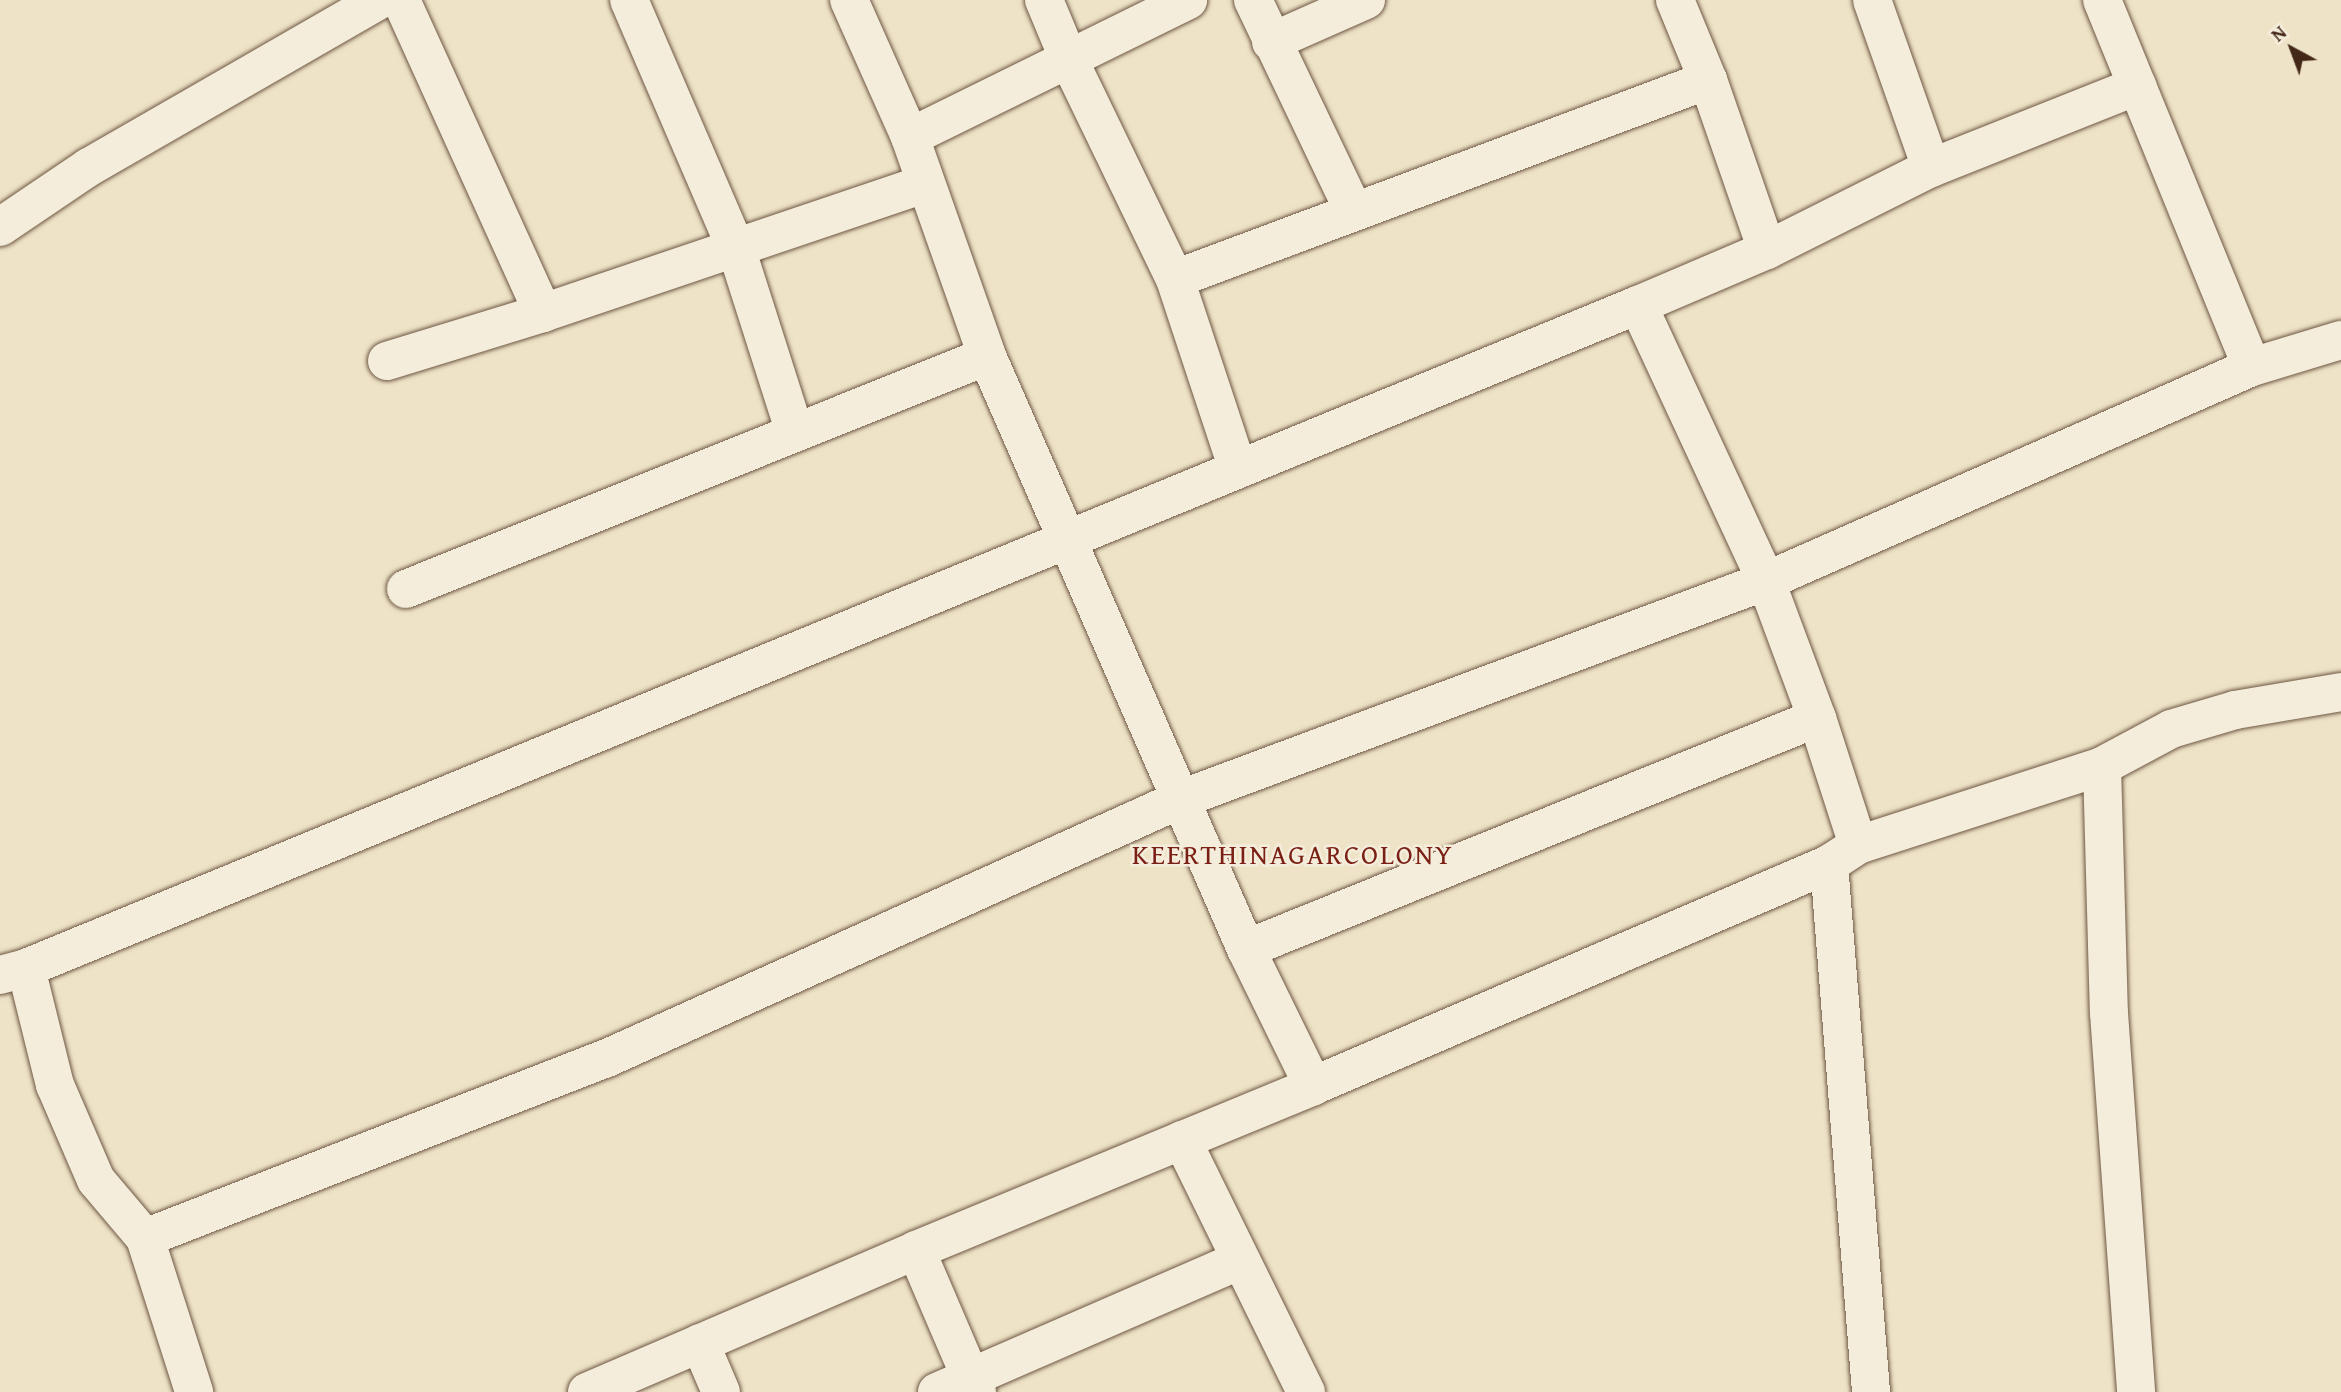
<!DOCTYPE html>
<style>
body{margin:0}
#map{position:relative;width:2341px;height:1392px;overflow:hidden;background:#eee3c7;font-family:"Gentium Book Plus",serif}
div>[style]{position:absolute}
.roads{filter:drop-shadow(0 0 2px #6e5743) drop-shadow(0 0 2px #6e5743)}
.minor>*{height:38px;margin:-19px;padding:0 19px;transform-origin:19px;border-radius:19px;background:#f4eddb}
span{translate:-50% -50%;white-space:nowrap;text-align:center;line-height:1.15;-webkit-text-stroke:5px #f4eddb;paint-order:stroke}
.neighbourhood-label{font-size:28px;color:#7a1f14;letter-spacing:2px}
.north{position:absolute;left:2257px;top:14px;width:70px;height:70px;-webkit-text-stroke:5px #f4eddb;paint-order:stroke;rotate:319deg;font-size:19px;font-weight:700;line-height:28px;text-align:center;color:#442817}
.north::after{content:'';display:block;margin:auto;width:24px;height:32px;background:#442817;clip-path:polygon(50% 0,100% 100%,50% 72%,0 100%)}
</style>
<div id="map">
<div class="roads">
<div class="minor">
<i style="left:401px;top:0;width:344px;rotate:65.6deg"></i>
<i style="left:629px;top:0;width:270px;rotate:66.7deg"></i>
<i style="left:736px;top:248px;width:194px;rotate:72.3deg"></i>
<i style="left:849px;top:0;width:150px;rotate:66deg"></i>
<i style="left:910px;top:137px;width:232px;rotate:70.6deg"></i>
<i style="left:987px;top:356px;width:647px;rotate:66.41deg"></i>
<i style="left:1246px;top:949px;width:153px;rotate:63.9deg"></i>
<i style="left:1044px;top:0;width:65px;rotate:67.4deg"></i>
<i style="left:1069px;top:60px;width:243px;rotate:64.2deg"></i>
<i style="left:1175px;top:279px;width:200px;rotate:71.7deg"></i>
<i style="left:1253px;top:0;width:233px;rotate:64.5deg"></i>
<i style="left:1675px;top:0;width:87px;rotate:67.6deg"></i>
<i style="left:1708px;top:80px;width:180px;rotate:70.9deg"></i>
<i style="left:1872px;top:0;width:178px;rotate:70.6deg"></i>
<i style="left:2102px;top:0;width:396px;rotate:67.8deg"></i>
<i style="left:1271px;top:42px;width:104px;rotate:-23.9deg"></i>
<i style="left:910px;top:137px;width:310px;rotate:-26.2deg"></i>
<i style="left:0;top:227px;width:107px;rotate:-34deg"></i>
<i style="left:89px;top:167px;width:335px;rotate:-29.9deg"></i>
<i style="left:1175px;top:279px;width:569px;rotate:-20.47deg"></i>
<i style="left:1638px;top:305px;width:304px;rotate:65.1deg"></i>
<i style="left:1766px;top:581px;width:146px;rotate:69.6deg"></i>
<i style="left:1817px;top:718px;width:133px;rotate:72.1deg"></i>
<i style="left:387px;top:361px;width:163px;rotate:-17.1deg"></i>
<i style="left:543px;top:313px;width:403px;rotate:-18.7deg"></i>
<i style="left:406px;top:589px;width:626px;rotate:-21.85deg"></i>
<i style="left:2102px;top:766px;width:247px;rotate:88.4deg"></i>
<i style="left:2109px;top:1013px;width:380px;rotate:85.9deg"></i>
<i style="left:1829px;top:864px;width:530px;rotate:85.45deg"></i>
<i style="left:1246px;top:949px;width:616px;rotate:-22.03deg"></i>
<i style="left:26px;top:968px;width:121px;rotate:76.1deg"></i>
<i style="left:55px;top:1085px;width:103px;rotate:66.7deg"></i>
<i style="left:96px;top:1180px;width:76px;rotate:49.8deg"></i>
<i style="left:145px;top:1238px;width:162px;rotate:72.3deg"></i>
<i style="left:0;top:975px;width:27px;rotate:-15deg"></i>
<i style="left:26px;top:968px;width:1743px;rotate:-22.36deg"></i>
<i style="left:1638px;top:305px;width:140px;rotate:-23.1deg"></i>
<i style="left:1767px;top:250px;width:183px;rotate:-26.6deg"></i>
<i style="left:1931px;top:168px;width:222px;rotate:-21.7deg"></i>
<i style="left:1182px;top:1140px;width:281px;rotate:63.8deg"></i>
<i style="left:145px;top:1238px;width:494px;rotate:-21.3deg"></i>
<i style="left:605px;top:1059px;width:632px;rotate:-24.29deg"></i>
<i style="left:1181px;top:799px;width:624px;rotate:-20.44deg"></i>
<i style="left:1766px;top:581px;width:531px;rotate:-23.77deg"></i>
<i style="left:2252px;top:367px;width:93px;rotate:-16.9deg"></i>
<i style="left:916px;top:1250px;width:155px;rotate:66.8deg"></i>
<i style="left:700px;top:1343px;width:53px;rotate:66.8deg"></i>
<i style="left:587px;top:1392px;width:358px;rotate:-23.3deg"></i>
<i style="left:916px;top:1250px;width:430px;rotate:-22.4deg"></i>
<i style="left:1313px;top:1086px;width:562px;rotate:-23.28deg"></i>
<i style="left:1829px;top:864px;width:35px;rotate:-33deg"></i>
<i style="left:1858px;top:845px;width:256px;rotate:-17.9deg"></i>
<i style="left:2102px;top:766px;width:78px;rotate:-28.2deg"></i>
<i style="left:2171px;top:729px;width:67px;rotate:-16.5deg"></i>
<i style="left:2235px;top:710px;width:108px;rotate:-9.6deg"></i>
<i style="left:937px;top:1392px;width:331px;rotate:-23.5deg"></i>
</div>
</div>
<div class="neighbourhood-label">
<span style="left:1293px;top:854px">KEERTHINAGARCOLONY</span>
</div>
<div class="north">N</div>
</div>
